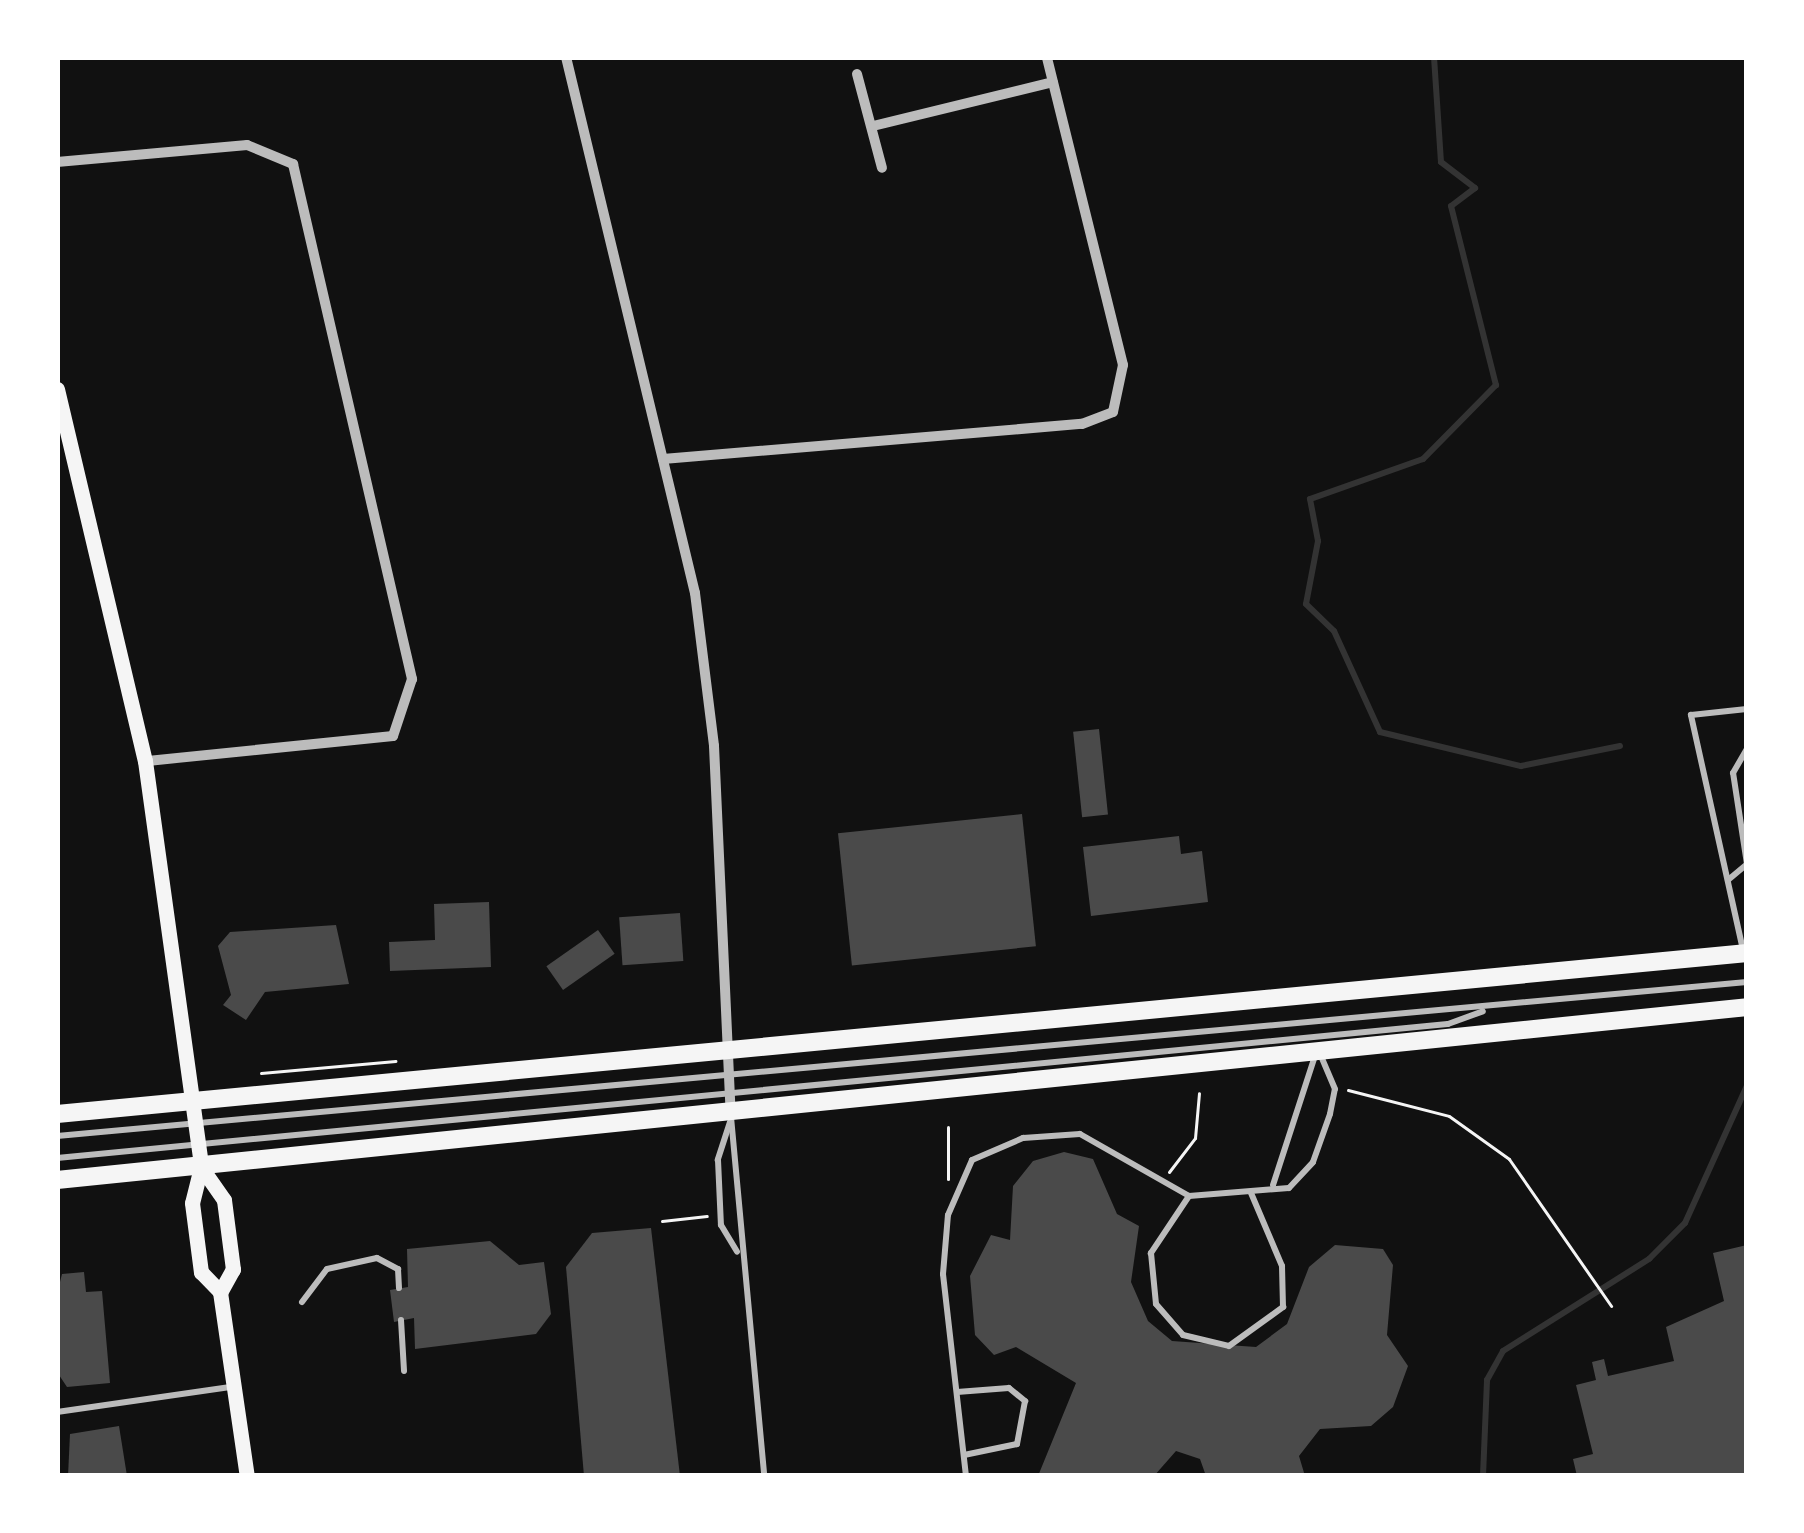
<!DOCTYPE html>
<style>
body{margin:0}
#map{position:relative;width:1804px;height:1533px;overflow:hidden;background:#111;font-family:Jost,sans-serif}
div>[style]{position:absolute}
.stream>*{height:6px;margin:-3px;padding:0 3px;transform-origin:3px;border-radius:3px;background:#333}
.building>*{inset:0;background:#4a4a4a;transform-origin:0 0}
.path>*{height:3px;margin:-1.5px;padding:0 1.5px;transform-origin:1.5px;border-radius:1.5px;background:#f5f5f5}
.service>*{height:6px;margin:-3px;padding:0 3px;transform-origin:3px;border-radius:3px;background:#bcbcbc}
.minor>*{height:10px;margin:-5px;padding:0 5px;transform-origin:5px;border-radius:5px;background:#bcbcbc}
.secondary>*{height:15px;margin:-7.5px;padding:0 7.5px;transform-origin:7.5px;border-radius:7.5px;background:#f5f5f5}
.primary>*{height:18px;margin:-9px;padding:0 9px;transform-origin:9px;border-radius:9px;background:#f5f5f5}
span{translate:-50% -50%;white-space:nowrap;text-align:center;line-height:1.15;-webkit-text-stroke:9px #fff;paint-order:stroke}
.frame{position:absolute;inset:0;border:60px solid #fff;pointer-events:none}
</style>
<div id="map">
<div class="stream">
<i style="left:1434px;top:57px;width:105px;rotate:86.2deg"></i>
<i style="left:1441px;top:162px;width:43px;rotate:37.4deg"></i>
<i style="left:1475px;top:188px;width:30px;rotate:143deg"></i>
<i style="left:1451px;top:206px;width:185px;rotate:75.9deg"></i>
<i style="left:1496px;top:385px;width:104px;rotate:134.6deg"></i>
<i style="left:1423px;top:459px;width:120px;rotate:160.5deg"></i>
<i style="left:1310px;top:499px;width:43px;rotate:79.2deg"></i>
<i style="left:1318px;top:541px;width:64px;rotate:100.8deg"></i>
<i style="left:1306px;top:604px;width:39px;rotate:44deg"></i>
<i style="left:1334px;top:631px;width:111px;rotate:65.5deg"></i>
<i style="left:1380px;top:732px;width:145px;rotate:13.6deg"></i>
<i style="left:1521px;top:766px;width:101px;rotate:-11.4deg"></i>
<i style="left:1483px;top:1476px;width:96px;rotate:-87.6deg"></i>
<i style="left:1487px;top:1380px;width:33px;rotate:-61deg"></i>
<i style="left:1503px;top:1351px;width:173px;rotate:-32.2deg"></i>
<i style="left:1649px;top:1259px;width:51px;rotate:-45deg"></i>
<i style="left:1685px;top:1223px;width:150px;rotate:-65.7deg"></i>
</div>
<div class="building">
<i style="left:1099px;top:729px;width:86px;height:26px;rotate:84deg"></i>
<i style="left:1022px;top:814px;width:133px;height:185px;rotate:84deg"></i>
<i style="clip-path:polygon(1179px 836px,1181px 854px,1202px 851px,1208px 902px,1091px 916px,1083px 847px)"></i>
<i style="clip-path:polygon(489px 902px,491px 967px,390px 971px,389px 942px,435px 940px,434px 904px)"></i>
<i style="left:680px;top:913px;width:48px;height:61px;rotate:86deg"></i>
<i style="clip-path:polygon(336px 925px,349px 984px,265px 992px,246px 1020px,223px 1005px,231px 995px,218px 946px,230px 932px)"></i>
<i style="left:598px;top:930px;width:29px;height:63px;rotate:55deg"></i>
<i style="clip-path:polygon(1064px 1152px,1093px 1159px,1117px 1214px,1139px 1226px,1131px 1282px,1148px 1321px,1172px 1341px,1256px 1347px,1287px 1324px,1309px 1267px,1335px 1245px,1383px 1249px,1393px 1265px,1387px 1335px,1408px 1366px,1393px 1407px,1371px 1426px,1320px 1429px,1299px 1456px,1305px 1476px,1206px 1476px,1200px 1459px,1176px 1451px,1154px 1476px,1038px 1476px,1076px 1383px,1016px 1347px,994px 1355px,975px 1335px,970px 1276px,991px 1235px,1010px 1240px,1013px 1186px,1033px 1161px)"></i>
<i style="clip-path:polygon(651px 1228px,680px 1476px,584px 1476px,566px 1267px,592px 1233px)"></i>
<i style="clip-path:polygon(490px 1241px,519px 1265px,544px 1262px,551px 1314px,536px 1334px,415px 1349px,414px 1318px,394px 1322px,390px 1290px,408px 1287px,407px 1249px)"></i>
<i style="clip-path:polygon(1747px 1245px,1747px 1476px,1577px 1476px,1573px 1459px,1593px 1454px,1576px 1385px,1596px 1380px,1592px 1362px,1604px 1359px,1608px 1376px,1674px 1361px,1666px 1327px,1724px 1301px,1713px 1253px)"></i>
<i style="clip-path:polygon(84px 1272px,86px 1292px,102px 1291px,110px 1383px,67px 1387px,57px 1372px,57px 1294px,62px 1274px)"></i>
<i style="clip-path:polygon(119px 1426px,127px 1476px,68px 1476px,70px 1434px)"></i>
</div>
<div class="path">
<i style="left:261px;top:1073px;width:135px;rotate:-5.1deg"></i>
<i style="left:1348px;top:1090px;width:104px;rotate:14.4deg"></i>
<i style="left:1449px;top:1116px;width:74px;rotate:35.6deg"></i>
<i style="left:1509px;top:1159px;width:179px;rotate:55.2deg"></i>
<i style="left:948px;top:1127px;width:52px;rotate:90deg"></i>
<i style="left:1169px;top:1172px;width:43px;rotate:-52.6deg"></i>
<i style="left:1195px;top:1138px;width:45px;rotate:-84.9deg"></i>
<i style="left:662px;top:1221px;width:45px;rotate:-6.3deg"></i>
</div>
<div class="service">
<i style="left:1728px;top:880px;width:25px;rotate:-40deg"></i>
<i style="left:1747px;top:864px;width:92px;rotate:-98.7deg"></i>
<i style="left:1733px;top:773px;width:28px;rotate:-60deg"></i>
<i style="left:1743px;top:950px;width:241px;rotate:-102.5deg"></i>
<i style="left:1691px;top:715px;width:56px;rotate:-6.1deg"></i>
<i style="left:731px;top:1117px;width:361px;rotate:84.7deg"></i>
<i style="left:730px;top:1122px;width:40px;rotate:108deg"></i>
<i style="left:718px;top:1160px;width:65px;rotate:87.4deg"></i>
<i style="left:721px;top:1225px;width:31px;rotate:59deg"></i>
<i style="left:57px;top:1136px;width:1697px;rotate:-5.21deg"></i>
<i style="left:57px;top:1158px;width:1397px;rotate:-5.5deg"></i>
<i style="left:1448px;top:1024px;width:37px;rotate:-20deg"></i>
<i style="left:1273px;top:1185px;width:139px;rotate:-72deg"></i>
<i style="left:1189px;top:1196px;width:69px;rotate:123.7deg"></i>
<i style="left:1151px;top:1253px;width:51px;rotate:84.4deg"></i>
<i style="left:1156px;top:1304px;width:41px;rotate:48.9deg"></i>
<i style="left:1183px;top:1335px;width:47px;rotate:13.4deg"></i>
<i style="left:1229px;top:1346px;width:67px;rotate:-35.8deg"></i>
<i style="left:1283px;top:1307px;width:41px;rotate:-91.4deg"></i>
<i style="left:1282px;top:1266px;width:79px;rotate:-113deg"></i>
<i style="left:302px;top:1302px;width:41px;rotate:-52.9deg"></i>
<i style="left:327px;top:1269px;width:51px;rotate:-12.4deg"></i>
<i style="left:377px;top:1258px;width:24px;rotate:28deg"></i>
<i style="left:398px;top:1269px;width:19px;rotate:87deg"></i>
<i style="left:401px;top:1320px;width:51px;rotate:86.6deg"></i>
<i style="left:957px;top:1392px;width:52px;rotate:-4.4deg"></i>
<i style="left:1009px;top:1388px;width:21px;rotate:39deg"></i>
<i style="left:1025px;top:1401px;width:44px;rotate:100.5deg"></i>
<i style="left:1017px;top:1444px;width:54px;rotate:168.3deg"></i>
<i style="left:57px;top:1412px;width:175px;rotate:-8.2deg"></i>
<i style="left:966px;top:1476px;width:203px;rotate:-96.5deg"></i>
<i style="left:943px;top:1274px;width:59px;rotate:-85.2deg"></i>
<i style="left:948px;top:1215px;width:60px;rotate:-66.4deg"></i>
<i style="left:972px;top:1160px;width:56px;rotate:-23.3deg"></i>
<i style="left:1023px;top:1138px;width:57px;rotate:-4deg"></i>
<i style="left:1080px;top:1134px;width:125px;rotate:29.6deg"></i>
<i style="left:1189px;top:1196px;width:100px;rotate:-4.6deg"></i>
<i style="left:1289px;top:1188px;width:35px;rotate:-47deg"></i>
<i style="left:1313px;top:1162px;width:51px;rotate:-70.5deg"></i>
<i style="left:1330px;top:1114px;width:25px;rotate:-79deg"></i>
<i style="left:1335px;top:1089px;width:36px;rotate:-113deg"></i>
</div>
<div class="minor">
<i style="left:566px;top:57px;width:551px;rotate:76.47deg"></i>
<i style="left:695px;top:593px;width:154px;rotate:82.9deg"></i>
<i style="left:714px;top:746px;width:370px;rotate:87.4deg"></i>
<i style="left:857px;top:74px;width:97px;rotate:75.1deg"></i>
<i style="left:873px;top:126px;width:185px;rotate:-13.7deg"></i>
<i style="left:57px;top:162px;width:191px;rotate:-5.1deg"></i>
<i style="left:247px;top:145px;width:50px;rotate:22.4deg"></i>
<i style="left:293px;top:164px;width:529px;rotate:76.99deg"></i>
<i style="left:412px;top:679px;width:60px;rotate:108.4deg"></i>
<i style="left:393px;top:736px;width:249px;rotate:174.2deg"></i>
<i style="left:663px;top:459px;width:420px;rotate:-4.8deg"></i>
<i style="left:1082px;top:424px;width:33px;rotate:-21deg"></i>
<i style="left:1113px;top:412px;width:48px;rotate:-78deg"></i>
<i style="left:1123px;top:365px;width:317px;rotate:-103.9deg"></i>
</div>
<div class="secondary">
<i style="left:57px;top:389px;width:382px;rotate:76.7deg"></i>
<i style="left:145px;top:761px;width:410px;rotate:82.1deg"></i>
<i style="left:201px;top:1167px;width:37px;rotate:104deg"></i>
<i style="left:192px;top:1203px;width:70px;rotate:82.6deg"></i>
<i style="left:201px;top:1272px;width:28px;rotate:46deg"></i>
<i style="left:220px;top:1292px;width:186px;rotate:81.7deg"></i>
<i style="left:201px;top:1167px;width:40px;rotate:55.1deg"></i>
<i style="left:224px;top:1200px;width:70px;rotate:82.6deg"></i>
<i style="left:233px;top:1269px;width:26px;rotate:119deg"></i>
</div>
<div class="primary">
<i style="left:57px;top:1114px;width:1698px;rotate:-5.44deg"></i>
<i style="left:57px;top:1180px;width:1699px;rotate:-5.84deg"></i>
</div>
<div class="frame"></div>
</div>
